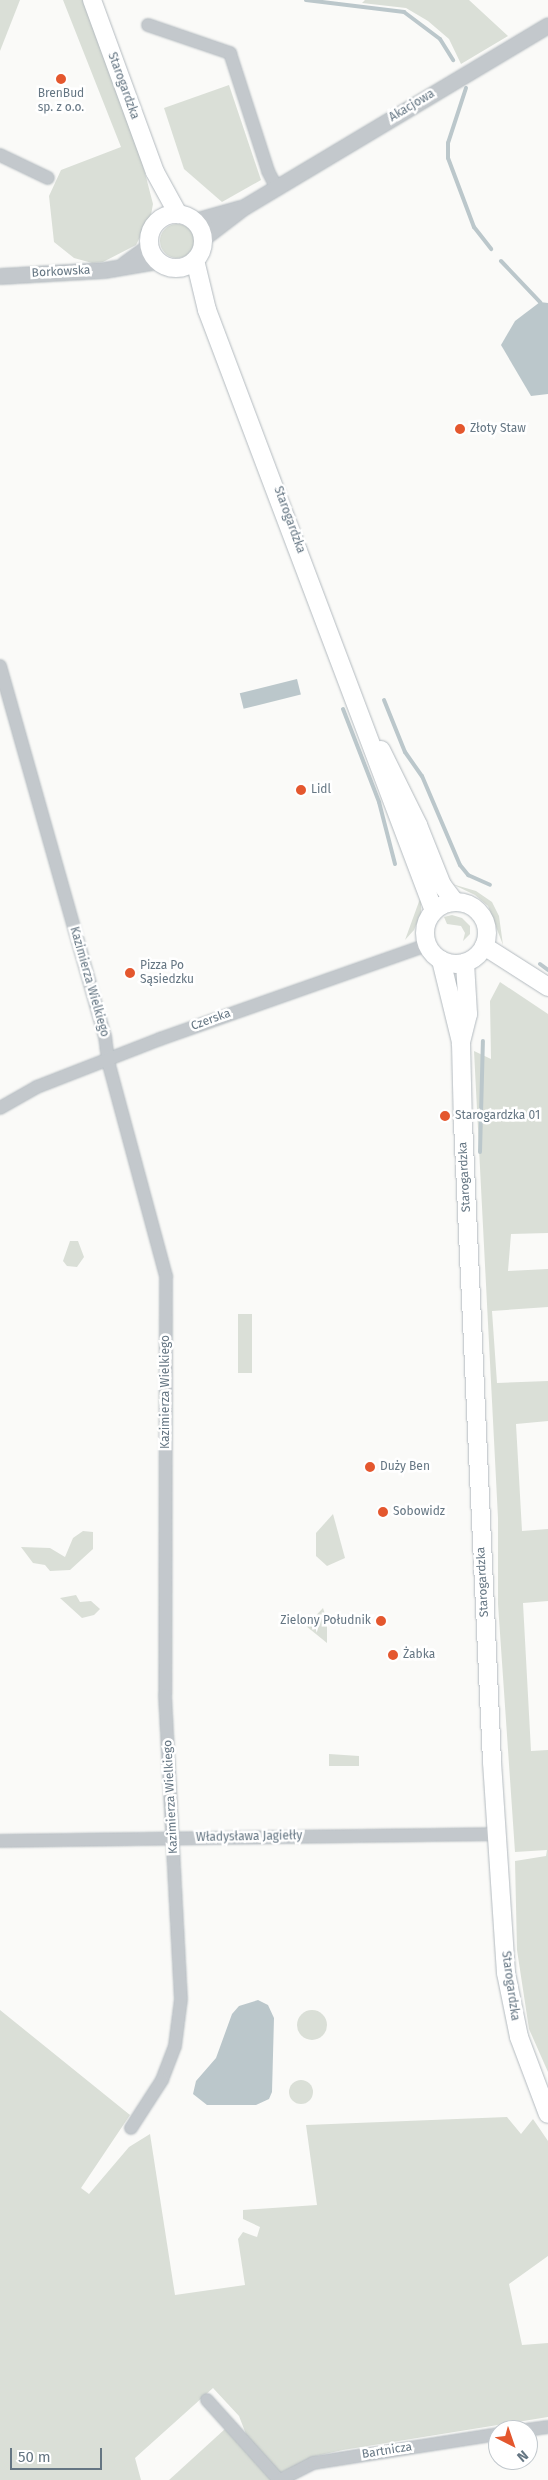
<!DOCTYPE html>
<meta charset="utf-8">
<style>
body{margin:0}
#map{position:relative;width:548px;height:2480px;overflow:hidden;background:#fafaf8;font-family:"Fira Sans",sans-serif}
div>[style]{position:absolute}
.green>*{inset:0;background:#dadfd7;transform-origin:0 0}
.round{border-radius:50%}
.water>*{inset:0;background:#bbc7cb;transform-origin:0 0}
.stream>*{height:4px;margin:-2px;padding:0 2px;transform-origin:2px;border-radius:2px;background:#bbc7cb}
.roads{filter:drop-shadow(0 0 1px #b3babf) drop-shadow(0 0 1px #b3babf)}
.minor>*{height:12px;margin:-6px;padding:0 6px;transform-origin:6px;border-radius:6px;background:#c3c8cc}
.tertiary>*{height:15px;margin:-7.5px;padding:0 7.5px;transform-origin:7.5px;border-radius:7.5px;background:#c3c8cc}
.secondary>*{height:18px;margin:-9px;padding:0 9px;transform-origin:9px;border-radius:9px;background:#fff}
.secondary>.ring{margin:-9px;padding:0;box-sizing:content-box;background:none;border:18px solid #fff;border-radius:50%}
.dots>*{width:14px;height:14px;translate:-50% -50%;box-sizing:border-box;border:2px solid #fff;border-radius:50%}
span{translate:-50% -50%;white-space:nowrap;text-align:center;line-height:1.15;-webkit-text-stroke:5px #fff;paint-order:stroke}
.street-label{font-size:12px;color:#657683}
.poi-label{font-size:12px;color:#657683}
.left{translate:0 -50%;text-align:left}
.right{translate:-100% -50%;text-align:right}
.north{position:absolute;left:488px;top:2420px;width:50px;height:50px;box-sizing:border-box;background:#fff;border:1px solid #c1c8cd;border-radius:50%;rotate:139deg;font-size:14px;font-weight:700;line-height:20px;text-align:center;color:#657683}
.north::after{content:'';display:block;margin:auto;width:18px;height:22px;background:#e4572e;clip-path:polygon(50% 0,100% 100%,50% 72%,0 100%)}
.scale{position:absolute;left:10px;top:2448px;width:92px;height:22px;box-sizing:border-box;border:2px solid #657683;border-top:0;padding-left:6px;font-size:15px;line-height:18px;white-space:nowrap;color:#657683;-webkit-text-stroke:4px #fff;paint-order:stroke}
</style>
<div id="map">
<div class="green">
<i style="clip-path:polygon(0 0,20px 0,0 51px)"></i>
<i style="clip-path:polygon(63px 0,83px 0,138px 146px,153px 204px,151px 215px,136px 245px,103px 262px,92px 263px,74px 258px,54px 242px,49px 196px,61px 170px,121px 147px)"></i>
<i style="clip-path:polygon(365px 0,469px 0,508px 36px,461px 64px,449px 39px,428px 21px,406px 8px,362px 3px)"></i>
<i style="clip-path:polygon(229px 85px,261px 180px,222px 202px,184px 169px,164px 108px)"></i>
<i class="round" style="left:160px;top:224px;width:34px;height:34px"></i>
<i style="clip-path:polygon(452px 884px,476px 891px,492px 902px,499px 916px,503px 945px,488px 906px,475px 895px)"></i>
<i style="clip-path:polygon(421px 896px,421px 913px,414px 930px,405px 940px)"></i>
<i style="clip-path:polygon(452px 915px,462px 918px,470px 926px,470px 934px,463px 941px,465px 933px,461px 926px,447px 924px,444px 917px)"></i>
<i style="clip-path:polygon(500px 982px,548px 1014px,548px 1233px,511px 1234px,508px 1271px,548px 1269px,548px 1307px,492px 1311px,497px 1383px,548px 1381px,548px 1421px,516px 1424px,522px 1531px,548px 1529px,548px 1601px,523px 1603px,531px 1751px,548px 1750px,548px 2072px,529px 2029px,517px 1950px,515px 1861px,546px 1856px,547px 1850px,515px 1852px,498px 1604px,498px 1518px,474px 1051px,491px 1059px,490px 1001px)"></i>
<i style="clip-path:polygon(70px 1241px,78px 1241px,84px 1257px,77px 1267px,67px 1266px,63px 1261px)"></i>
<i style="left:238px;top:1314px;width:14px;height:59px"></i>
<i style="clip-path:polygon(333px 1514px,345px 1558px,327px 1566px,316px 1556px,316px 1533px)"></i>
<i style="clip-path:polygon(83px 1531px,93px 1532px,93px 1549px,70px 1570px,50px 1571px,45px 1565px,33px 1563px,21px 1547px,50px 1548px,65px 1557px,73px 1538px)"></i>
<i style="clip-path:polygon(76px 1595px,80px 1602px,91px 1601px,100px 1609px,94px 1615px,82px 1618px,60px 1598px)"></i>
<i style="clip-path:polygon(323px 1608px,327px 1621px,327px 1643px,306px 1626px)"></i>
<i style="clip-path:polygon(329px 1754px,359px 1756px,359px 1766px,329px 1766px)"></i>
<i class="round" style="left:297px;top:2010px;width:30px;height:30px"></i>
<i style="clip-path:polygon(0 2010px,130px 2115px,81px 2188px,89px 2194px,129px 2147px,150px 2134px,175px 2295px,245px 2285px,238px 2239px,243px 2232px,257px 2237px,260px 2227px,243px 2219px,243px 2210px,317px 2205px,306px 2125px,507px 2117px,521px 2134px,533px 2119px,548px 2141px,548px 2256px,509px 2284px,522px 2345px,548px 2343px,548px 2417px,343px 2450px,316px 2456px,280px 2473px,249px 2442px,239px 2416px,213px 2388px,135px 2458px,141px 2480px,0 2480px)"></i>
<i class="round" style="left:289px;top:2080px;width:24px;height:24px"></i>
<i style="clip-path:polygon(225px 2429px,271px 2480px,169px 2480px)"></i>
</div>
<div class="water">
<i style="clip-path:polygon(540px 302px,548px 303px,548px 394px,531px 396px,501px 345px,515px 321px)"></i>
<i style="left:297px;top:679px;width:16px;height:59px;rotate:76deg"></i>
<i style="clip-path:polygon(258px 2000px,268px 2005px,274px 2018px,272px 2092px,269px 2099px,256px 2105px,207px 2105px,193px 2094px,196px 2081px,216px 2058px,232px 2014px,239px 2006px)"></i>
</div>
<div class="stream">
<i style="left:306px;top:0;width:99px;rotate:7deg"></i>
<i style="left:404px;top:12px;width:45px;rotate:36.9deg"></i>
<i style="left:440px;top:39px;width:25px;rotate:58deg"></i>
<i style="left:466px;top:88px;width:58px;rotate:108.1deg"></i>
<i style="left:448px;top:143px;width:15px;rotate:90deg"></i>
<i style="left:448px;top:158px;width:74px;rotate:69.4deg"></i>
<i style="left:474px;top:227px;width:28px;rotate:52deg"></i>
<i style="left:501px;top:261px;width:57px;rotate:46.4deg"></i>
<i style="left:384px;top:700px;width:56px;rotate:68deg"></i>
<i style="left:405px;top:752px;width:29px;rotate:55deg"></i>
<i style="left:422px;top:776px;width:97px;rotate:66.9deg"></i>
<i style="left:460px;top:865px;width:13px;rotate:51deg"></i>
<i style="left:468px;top:875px;width:24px;rotate:24deg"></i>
<i style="left:343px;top:709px;width:100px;rotate:68.8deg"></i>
<i style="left:379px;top:802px;width:64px;rotate:75.5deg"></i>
<i style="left:540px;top:964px;width:10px;rotate:37deg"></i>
<i style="left:480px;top:1152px;width:111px;rotate:-88.5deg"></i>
</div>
<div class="roads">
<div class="minor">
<i style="left:148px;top:25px;width:87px;rotate:18.9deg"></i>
<i style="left:230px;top:53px;width:124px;rotate:72.1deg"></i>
<i style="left:268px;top:171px;width:18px;rotate:63deg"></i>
<i style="left:0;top:155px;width:53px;rotate:25.6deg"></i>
<i style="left:0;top:666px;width:385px;rotate:74.2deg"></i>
<i style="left:105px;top:1036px;width:25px;rotate:83deg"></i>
<i style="left:108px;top:1061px;width:223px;rotate:74.9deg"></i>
<i style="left:166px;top:1276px;width:419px;rotate:90.1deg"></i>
<i style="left:165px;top:1695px;width:304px;rotate:87deg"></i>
<i style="left:181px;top:1999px;width:47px;rotate:97.3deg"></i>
<i style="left:175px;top:2046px;width:36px;rotate:111deg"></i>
<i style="left:162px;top:2080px;width:57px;rotate:122.9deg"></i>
<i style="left:0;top:1108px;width:43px;rotate:-29.6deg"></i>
<i style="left:37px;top:1087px;width:132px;rotate:-21.3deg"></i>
<i style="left:160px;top:1039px;width:283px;rotate:-19.4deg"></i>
<i style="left:0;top:1841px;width:498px;rotate:-0.8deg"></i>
<i style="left:207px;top:2400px;width:108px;rotate:48deg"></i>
<i style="left:526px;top:2430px;width:22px;rotate:-8deg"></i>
<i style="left:280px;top:2480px;width:37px;rotate:-27deg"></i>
<i style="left:313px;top:2463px;width:187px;rotate:-8.9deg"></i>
</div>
<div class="tertiary">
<i style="left:194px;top:221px;width:48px;rotate:-15.8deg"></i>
<i style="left:202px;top:239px;width:53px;rotate:-37.3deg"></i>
<i style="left:244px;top:207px;width:354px;rotate:-30.9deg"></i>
<i style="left:124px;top:264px;width:31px;rotate:-36deg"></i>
<i style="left:0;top:276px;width:104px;rotate:-3.3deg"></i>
<i style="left:104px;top:270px;width:55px;rotate:-9.5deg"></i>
</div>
<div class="secondary">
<i style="left:92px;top:0;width:183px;rotate:69.9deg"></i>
<i style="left:155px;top:172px;width:48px;rotate:61.3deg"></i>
<i class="ring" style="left:149px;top:214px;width:36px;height:36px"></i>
<i style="left:195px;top:260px;width:51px;rotate:76.5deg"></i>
<i style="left:207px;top:310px;width:642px;rotate:69.31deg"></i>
<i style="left:381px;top:750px;width:84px;rotate:63.7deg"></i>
<i style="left:418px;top:825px;width:65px;rotate:68.2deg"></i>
<i style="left:442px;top:885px;width:21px;rotate:53deg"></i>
<i class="ring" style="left:425px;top:902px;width:44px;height:44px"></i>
<i style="left:484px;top:946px;width:76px;rotate:32.6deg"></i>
<i style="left:441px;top:960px;width:84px;rotate:76.3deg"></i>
<i style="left:465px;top:963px;width:51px;rotate:86.6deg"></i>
<i style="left:468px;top:1014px;width:30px;rotate:104deg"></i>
<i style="left:461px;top:1043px;width:80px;rotate:88.6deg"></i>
<i style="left:463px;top:1123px;width:640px;rotate:87.4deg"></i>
<i style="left:492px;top:1762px;width:211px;rotate:86.2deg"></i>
<i style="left:506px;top:1973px;width:65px;rotate:78.5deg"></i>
<i style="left:519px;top:2037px;width:82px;rotate:69.4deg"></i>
</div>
</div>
<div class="dots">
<i style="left:61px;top:79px;background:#e4572e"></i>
<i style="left:460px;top:429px;background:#e4572e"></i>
<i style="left:301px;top:790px;background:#e4572e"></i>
<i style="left:130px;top:973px;background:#e4572e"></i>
<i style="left:445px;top:1116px;background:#e4572e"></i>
<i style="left:370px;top:1467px;background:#e4572e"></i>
<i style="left:383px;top:1512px;background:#e4572e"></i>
<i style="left:381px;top:1621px;background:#e4572e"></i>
<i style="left:393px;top:1655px;background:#e4572e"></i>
</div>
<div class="street-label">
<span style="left:123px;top:86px;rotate:70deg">Starogardzka</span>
<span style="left:412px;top:106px;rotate:-31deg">Akacjowa</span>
<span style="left:61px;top:272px;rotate:-3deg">Borkowska</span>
<span style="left:289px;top:520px;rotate:70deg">Starogardzka</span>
<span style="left:89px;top:982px;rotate:74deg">Kazimierza Wielkiego</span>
<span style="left:211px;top:1020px;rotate:-20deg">Czerska</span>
<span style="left:465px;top:1177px;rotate:-93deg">Starogardzka</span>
<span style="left:166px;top:1392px;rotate:-90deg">Kazimierza Wielkiego</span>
<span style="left:483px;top:1582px;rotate:-93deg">Starogardzka</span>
<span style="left:171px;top:1797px;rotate:-93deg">Kazimierza Wielkiego</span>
<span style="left:249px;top:1837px;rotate:-1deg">Władysława Jagiełły</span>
<span style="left:510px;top:1986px;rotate:82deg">Starogardzka</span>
<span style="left:387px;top:2451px;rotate:-9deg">Bartnicza</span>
</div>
<div class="poi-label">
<span style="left:61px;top:101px">BrenBud<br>sp. z o.o.</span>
<span class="left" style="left:470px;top:429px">Złoty Staw</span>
<span class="left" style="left:311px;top:790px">Lidl</span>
<span class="left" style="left:140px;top:973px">Pizza Po<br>Sąsiedzku</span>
<span class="left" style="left:455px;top:1116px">Starogardzka 01</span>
<span class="left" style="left:380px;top:1467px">Duży Ben</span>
<span class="left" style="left:393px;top:1512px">Sobowidz</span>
<span class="right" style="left:371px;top:1621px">Zielony Południk</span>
<span class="left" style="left:403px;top:1655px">Żabka</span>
</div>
<div class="north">N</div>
<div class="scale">50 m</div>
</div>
